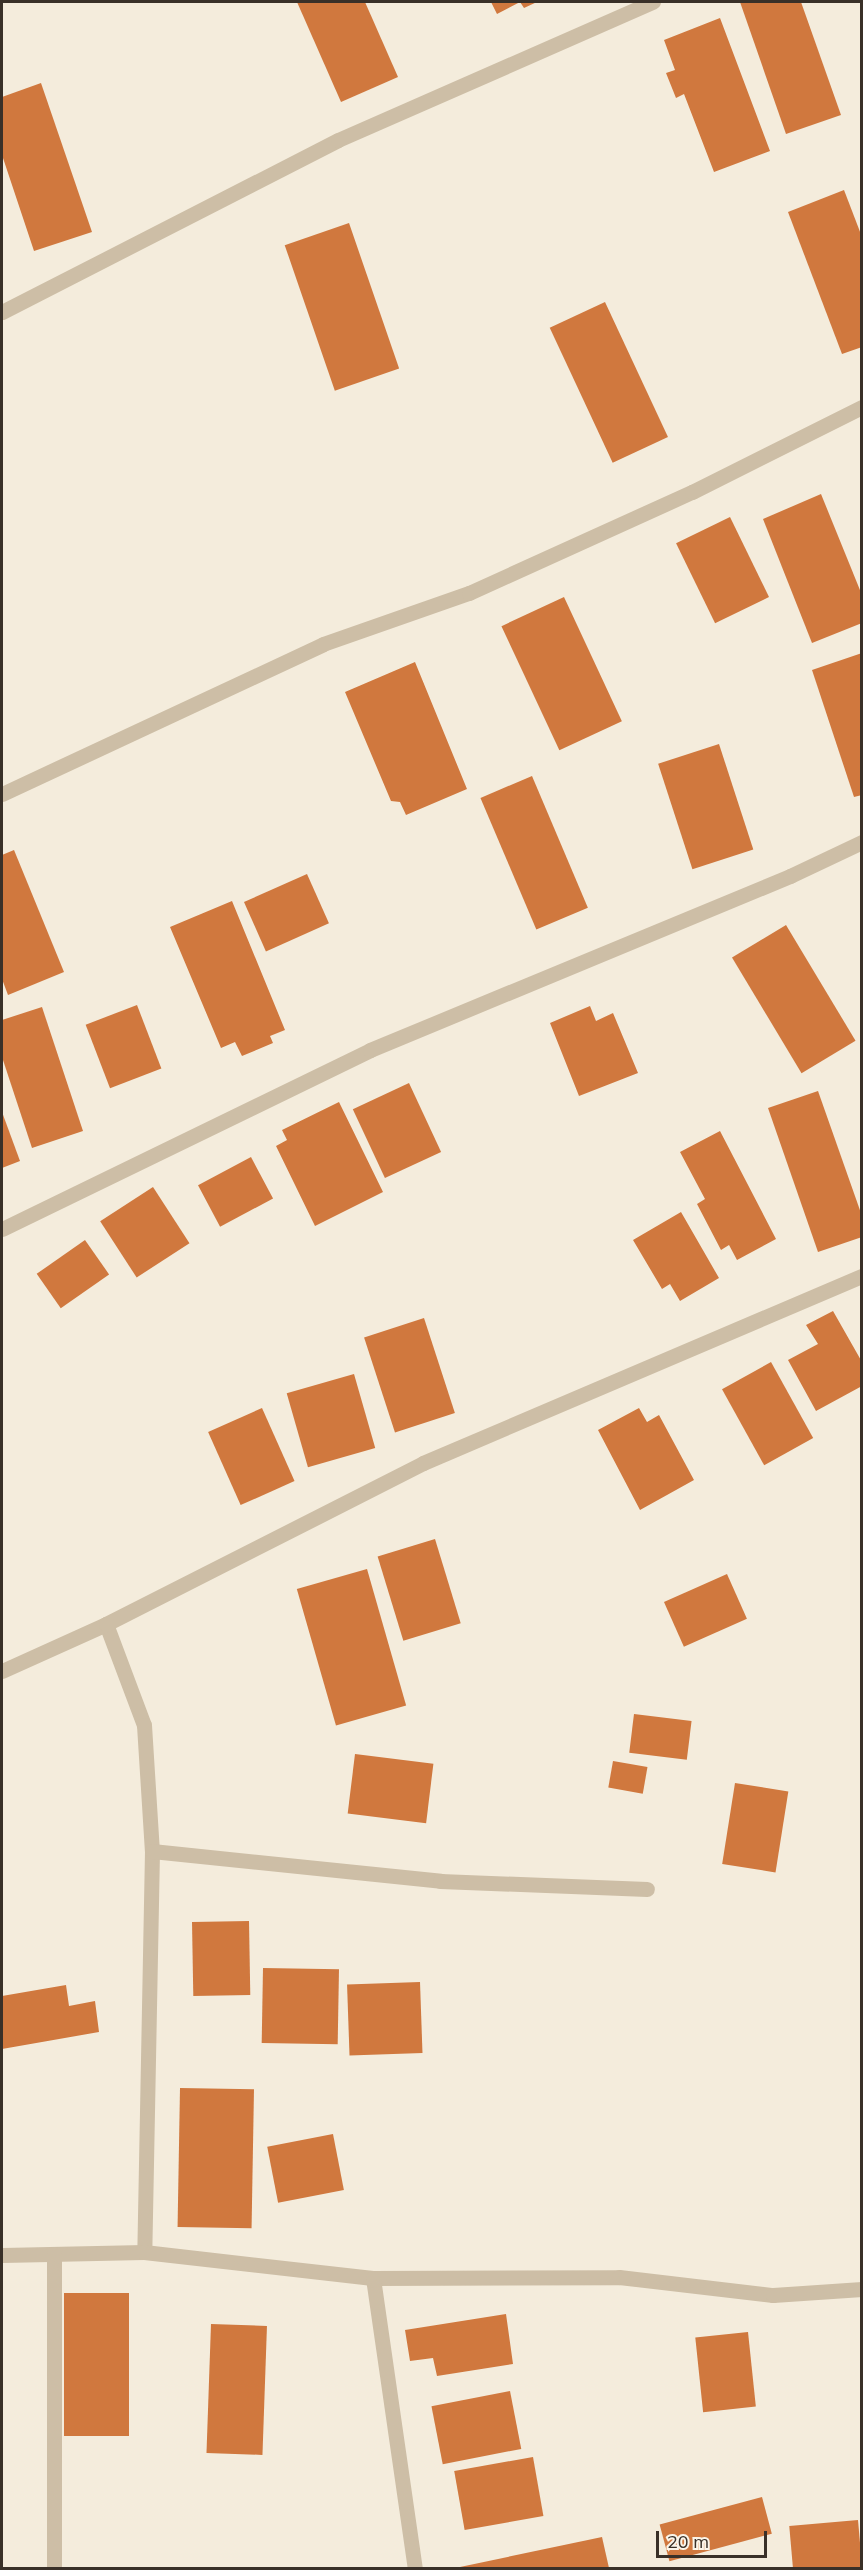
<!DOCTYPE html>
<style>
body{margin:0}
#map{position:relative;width:863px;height:2570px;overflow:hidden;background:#f4ecdc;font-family:Mulish,sans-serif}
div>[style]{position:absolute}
.building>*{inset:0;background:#d0783e;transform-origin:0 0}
.street>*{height:15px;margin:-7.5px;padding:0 7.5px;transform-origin:7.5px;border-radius:7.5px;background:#cdbea6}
span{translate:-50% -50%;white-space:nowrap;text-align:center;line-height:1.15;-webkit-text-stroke:5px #fbf5e9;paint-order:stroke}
.frame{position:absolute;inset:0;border:3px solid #393028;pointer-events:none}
.scale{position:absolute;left:656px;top:2531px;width:111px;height:27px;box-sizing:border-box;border:3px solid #393028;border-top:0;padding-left:8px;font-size:18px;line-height:21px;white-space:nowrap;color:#393028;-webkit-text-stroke:4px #fbf5e9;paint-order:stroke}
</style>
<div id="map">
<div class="building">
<i style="clip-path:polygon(297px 2px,365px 2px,398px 77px,341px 102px)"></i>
<i style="clip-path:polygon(491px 2px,537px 2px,524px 8px,520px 2px,497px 14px)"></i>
<i style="clip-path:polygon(740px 2px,801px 2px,841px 115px,786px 134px)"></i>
<i style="clip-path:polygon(720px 18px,770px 151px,714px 172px,684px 94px,676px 98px,666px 73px,675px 70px,664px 40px)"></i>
<i style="clip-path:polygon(41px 83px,92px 232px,34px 251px,2px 155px,2px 97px)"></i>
<i style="clip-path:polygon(844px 190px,862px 237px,862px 347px,842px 354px,788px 212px)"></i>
<i style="left:349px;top:223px;width:154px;height:68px;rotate:71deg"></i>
<i style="left:605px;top:302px;width:149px;height:61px;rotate:65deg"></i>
<i style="clip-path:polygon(821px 494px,862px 595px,862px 623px,812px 643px,763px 519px)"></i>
<i style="left:730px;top:517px;width:89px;height:60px;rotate:64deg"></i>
<i style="left:564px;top:597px;width:137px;height:69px;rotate:65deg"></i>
<i style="clip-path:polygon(862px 653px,862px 795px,854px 797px,812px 670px)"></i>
<i style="clip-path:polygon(415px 662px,467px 789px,406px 815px,400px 802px,391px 801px,345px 692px)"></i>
<i style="left:719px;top:744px;width:111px;height:64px;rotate:72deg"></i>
<i style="left:532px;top:776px;width:143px;height:56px;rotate:67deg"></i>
<i style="clip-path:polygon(14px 850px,64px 972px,8px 995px,2px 979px,2px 855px)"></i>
<i style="left:307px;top:874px;width:54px;height:69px;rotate:66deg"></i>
<i style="clip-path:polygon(232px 901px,285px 1030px,270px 1036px,273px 1043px,242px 1056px,235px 1042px,221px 1048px,170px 927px)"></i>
<i style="left:786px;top:925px;width:135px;height:63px;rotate:59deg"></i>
<i style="left:137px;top:1005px;width:68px;height:55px;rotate:69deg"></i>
<i style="clip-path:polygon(590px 1006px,596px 1021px,613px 1013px,638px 1073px,579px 1096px,550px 1023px)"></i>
<i style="clip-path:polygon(42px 1007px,83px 1131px,32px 1148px,2px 1057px,2px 1020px)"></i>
<i style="left:409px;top:1083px;width:76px;height:62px;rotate:65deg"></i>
<i style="clip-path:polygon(818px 1091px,862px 1216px,862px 1237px,818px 1252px,768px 1108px)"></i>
<i style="clip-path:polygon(339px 1102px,383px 1192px,315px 1226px,276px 1146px,287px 1140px,282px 1130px)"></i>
<i style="clip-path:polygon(2px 1112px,20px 1161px,2px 1168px)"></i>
<i style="clip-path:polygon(720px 1131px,776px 1239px,737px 1260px,729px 1245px,721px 1250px,697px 1204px,705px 1199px,680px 1152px)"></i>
<i style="left:251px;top:1157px;width:47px;height:60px;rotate:62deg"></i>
<i style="left:153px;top:1187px;width:67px;height:63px;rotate:57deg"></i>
<i style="clip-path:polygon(681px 1212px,719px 1278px,680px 1301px,670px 1284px,662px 1289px,633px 1240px)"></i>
<i style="left:85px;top:1240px;width:42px;height:59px;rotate:55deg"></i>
<i style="clip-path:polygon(833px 1311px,862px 1362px,862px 1386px,816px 1411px,788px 1360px,818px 1344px,806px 1325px)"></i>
<i style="left:424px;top:1318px;width:100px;height:63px;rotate:72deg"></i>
<i style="left:771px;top:1362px;width:87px;height:56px;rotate:61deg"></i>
<i style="left:354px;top:1374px;width:77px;height:70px;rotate:74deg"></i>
<i style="left:262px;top:1408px;width:80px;height:59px;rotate:66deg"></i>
<i style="clip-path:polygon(639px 1408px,647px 1422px,659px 1415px,694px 1480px,640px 1510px,598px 1430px)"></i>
<i style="left:435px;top:1539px;width:88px;height:60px;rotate:73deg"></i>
<i style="left:367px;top:1569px;width:142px;height:73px;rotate:74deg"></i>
<i style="left:727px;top:1574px;width:49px;height:69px;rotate:66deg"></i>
<i style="left:634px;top:1714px;width:58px;height:39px;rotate:7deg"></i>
<i style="left:355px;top:1754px;width:79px;height:60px;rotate:7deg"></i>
<i style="left:613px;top:1761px;width:35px;height:27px;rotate:10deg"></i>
<i style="left:735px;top:1783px;width:54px;height:82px;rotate:9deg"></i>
<i style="left:249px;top:1921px;width:74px;height:57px;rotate:89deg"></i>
<i style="left:263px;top:1968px;width:76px;height:75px;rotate:1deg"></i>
<i style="left:420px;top:1982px;width:71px;height:73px;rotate:88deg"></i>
<i style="clip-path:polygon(66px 1985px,69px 2006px,95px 2001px,99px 2032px,2px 2049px,2px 1996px)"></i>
<i style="left:180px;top:2088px;width:74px;height:139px;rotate:1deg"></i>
<i style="left:333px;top:2134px;width:57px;height:67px;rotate:79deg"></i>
<i style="left:129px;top:2293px;width:143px;height:65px;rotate:90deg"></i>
<i style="clip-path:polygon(506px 2314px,513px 2364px,437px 2376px,433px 2358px,410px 2361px,405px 2330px)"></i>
<i style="left:211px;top:2324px;width:56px;height:129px;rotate:2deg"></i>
<i style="left:748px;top:2332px;width:75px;height:53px;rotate:84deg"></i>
<i style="left:510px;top:2391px;width:59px;height:80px;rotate:79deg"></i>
<i style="left:533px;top:2457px;width:60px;height:80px;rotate:80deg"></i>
<i style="left:762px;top:2497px;width:38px;height:106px;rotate:75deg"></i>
<i style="left:858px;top:2520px;width:48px;height:69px;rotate:85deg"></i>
<i style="clip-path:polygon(602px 2537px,609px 2568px,460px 2568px,460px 2567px)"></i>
</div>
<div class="street">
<i style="left:2px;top:312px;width:377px;rotate:-27.1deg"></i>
<i style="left:338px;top:140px;width:344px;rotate:-23.7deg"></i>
<i style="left:2px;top:794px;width:354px;rotate:-25deg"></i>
<i style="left:323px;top:644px;width:155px;rotate:-19.3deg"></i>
<i style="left:469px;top:593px;width:245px;rotate:-24.4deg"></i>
<i style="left:692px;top:492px;width:190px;rotate:-26.6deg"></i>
<i style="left:2px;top:1229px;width:409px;rotate:-25.9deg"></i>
<i style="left:370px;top:1050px;width:455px;rotate:-22.5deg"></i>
<i style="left:790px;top:876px;width:80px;rotate:-25.3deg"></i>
<i style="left:106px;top:1624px;width:108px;rotate:69.4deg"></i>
<i style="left:144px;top:1725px;width:126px;rotate:86.4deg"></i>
<i style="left:152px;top:1851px;width:401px;rotate:91.1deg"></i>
<i style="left:2px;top:1671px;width:114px;rotate:-24.3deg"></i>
<i style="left:106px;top:1624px;width:356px;rotate:-26.9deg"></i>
<i style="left:423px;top:1463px;width:477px;rotate:-23.1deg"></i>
<i style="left:152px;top:1851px;width:290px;rotate:5.9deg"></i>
<i style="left:440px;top:1881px;width:207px;rotate:2.2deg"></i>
<i style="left:2px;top:2255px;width:142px;rotate:-1.2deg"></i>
<i style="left:144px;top:2252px;width:230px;rotate:6.5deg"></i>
<i style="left:373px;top:2278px;width:246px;rotate:-0.2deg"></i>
<i style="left:619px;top:2277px;width:155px;rotate:6.7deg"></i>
<i style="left:773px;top:2295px;width:89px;rotate:-3.9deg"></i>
<i style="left:373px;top:2278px;width:293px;rotate:81.8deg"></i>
<i style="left:54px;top:2568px;width:314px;rotate:-90deg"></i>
</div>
<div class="frame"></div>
<div class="scale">20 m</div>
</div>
